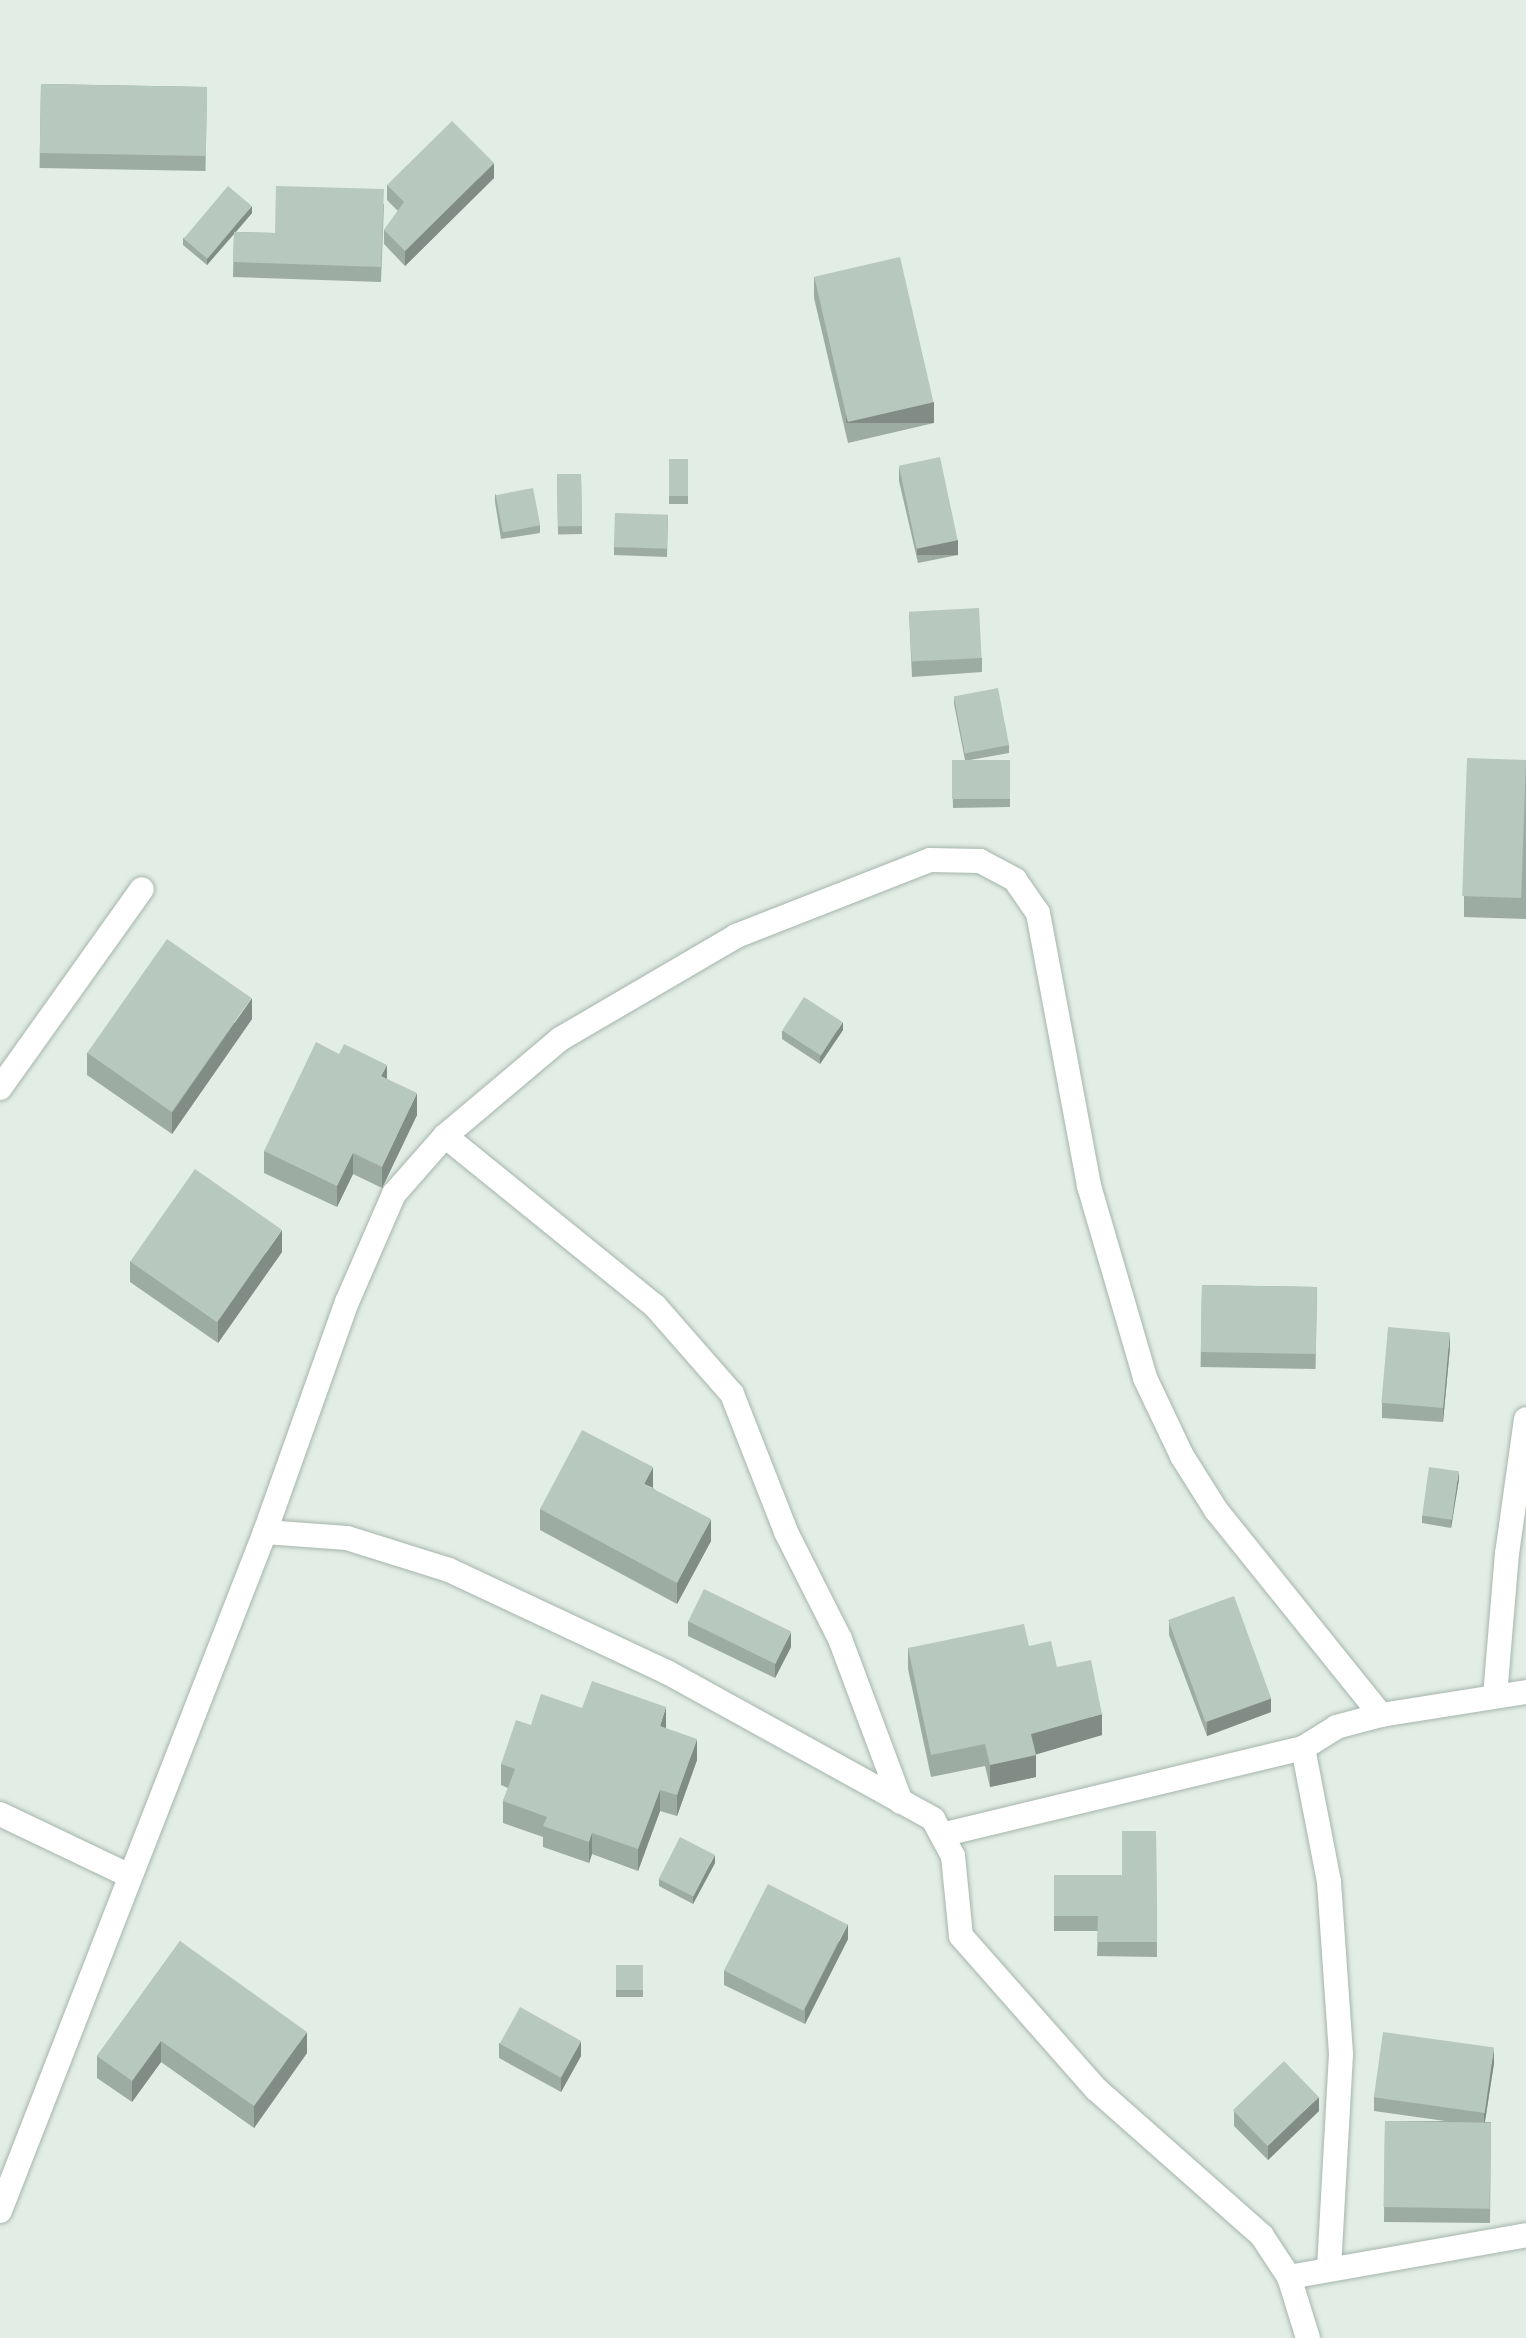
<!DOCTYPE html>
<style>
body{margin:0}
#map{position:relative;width:1526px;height:2338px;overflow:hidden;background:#e2ede6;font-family:"Open Sans",sans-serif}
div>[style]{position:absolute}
.roads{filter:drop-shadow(0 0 2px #a5b5ac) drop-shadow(0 0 2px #a5b5ac)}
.street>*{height:24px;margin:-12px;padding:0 12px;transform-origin:12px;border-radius:12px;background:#fff}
.wall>*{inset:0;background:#9daca3;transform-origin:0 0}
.shaded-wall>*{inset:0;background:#808c85;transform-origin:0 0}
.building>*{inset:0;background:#b7c8be;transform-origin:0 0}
span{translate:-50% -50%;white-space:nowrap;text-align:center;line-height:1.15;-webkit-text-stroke:8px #f3f9f5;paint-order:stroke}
</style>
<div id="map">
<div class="roads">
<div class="street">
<i style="left:0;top:1088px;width:244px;rotate:-54.5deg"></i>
<i style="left:445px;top:1136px;width:270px;rotate:39deg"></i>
<i style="left:655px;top:1306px;width:117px;rotate:48.8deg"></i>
<i style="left:732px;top:1394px;width:148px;rotate:68.6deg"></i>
<i style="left:786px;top:1532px;width:120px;rotate:63.2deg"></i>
<i style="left:840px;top:1639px;width:174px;rotate:69.5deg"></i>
<i style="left:265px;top:1532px;width:82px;rotate:4.2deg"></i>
<i style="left:347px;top:1538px;width:107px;rotate:17.4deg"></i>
<i style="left:449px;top:1570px;width:241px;rotate:25.1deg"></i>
<i style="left:667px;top:1672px;width:304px;rotate:28.9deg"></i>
<i style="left:933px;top:1819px;width:42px;rotate:61.6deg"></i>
<i style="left:953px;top:1856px;width:80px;rotate:84.3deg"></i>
<i style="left:961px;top:1936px;width:204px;rotate:48.6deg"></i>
<i style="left:1096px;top:2089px;width:222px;rotate:41.5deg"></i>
<i style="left:1262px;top:2236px;width:49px;rotate:56.6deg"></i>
<i style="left:1289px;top:2277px;width:64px;rotate:72.7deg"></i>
<i style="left:1495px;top:1696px;width:143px;rotate:-85.2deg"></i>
<i style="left:1507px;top:1554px;width:136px;rotate:-82deg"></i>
<i style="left:1303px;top:1748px;width:136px;rotate:79deg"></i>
<i style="left:1329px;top:1882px;width:172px;rotate:86deg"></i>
<i style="left:1341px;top:2054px;width:214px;rotate:93.2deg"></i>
<i style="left:0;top:1814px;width:144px;rotate:25.5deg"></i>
<i style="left:945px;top:1834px;width:368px;rotate:-13.5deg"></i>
<i style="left:1303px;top:1748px;width:39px;rotate:-32deg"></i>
<i style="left:1336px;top:1727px;width:47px;rotate:-14.9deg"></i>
<i style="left:1381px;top:1715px;width:147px;rotate:-9deg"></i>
<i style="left:0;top:2211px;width:729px;rotate:-68.68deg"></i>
<i style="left:265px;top:1532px;width:244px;rotate:-70.4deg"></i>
<i style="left:347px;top:1302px;width:118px;rotate:-66.5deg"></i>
<i style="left:394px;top:1194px;width:77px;rotate:-48.7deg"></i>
<i style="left:445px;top:1136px;width:150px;rotate:-40.1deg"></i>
<i style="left:560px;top:1039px;width:204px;rotate:-30.3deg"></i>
<i style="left:736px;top:936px;width:208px;rotate:-21.4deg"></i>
<i style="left:930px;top:860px;width:50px;rotate:1.1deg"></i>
<i style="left:980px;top:861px;width:40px;rotate:28deg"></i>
<i style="left:1015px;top:880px;width:40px;rotate:55.1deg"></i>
<i style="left:1038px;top:913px;width:278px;rotate:79.4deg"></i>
<i style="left:1089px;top:1186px;width:200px;rotate:73.7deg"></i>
<i style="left:1145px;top:1378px;width:86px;rotate:64.6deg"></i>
<i style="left:1182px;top:1456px;width:64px;rotate:57.8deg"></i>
<i style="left:1216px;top:1510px;width:263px;rotate:51.2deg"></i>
<i style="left:1289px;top:2277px;width:241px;rotate:-10deg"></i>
</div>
</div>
<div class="wall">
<i style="left:41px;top:84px;width:166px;height:84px;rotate:1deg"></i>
<i style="clip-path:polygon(494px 178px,405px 266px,384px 244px,384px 230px,398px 211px,387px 200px,387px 185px)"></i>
<i style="clip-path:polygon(384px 204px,381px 282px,233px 277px,234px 234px,207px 265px,183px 245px,183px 238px,252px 213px,236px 232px,275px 233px)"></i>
<i style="clip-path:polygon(814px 277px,934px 423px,848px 443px,814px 298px)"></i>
<i style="left:669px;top:459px;width:19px;height:45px"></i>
<i style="clip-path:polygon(899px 467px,958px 555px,918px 563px,899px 481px)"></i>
<i style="left:581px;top:474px;width:60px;height:24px;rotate:89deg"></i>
<i style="clip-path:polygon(495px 494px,540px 525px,540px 533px,501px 539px,495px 502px)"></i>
<i style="clip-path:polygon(668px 515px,667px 557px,614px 555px,614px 547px)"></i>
<i style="clip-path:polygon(909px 613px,982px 658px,982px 672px,912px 677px)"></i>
<i style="clip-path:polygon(954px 696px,1009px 745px,1009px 753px,970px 760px,1010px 760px,1010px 807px,953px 808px,952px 761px,965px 760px,954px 704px)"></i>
<i style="clip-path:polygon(1526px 760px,1526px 919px,1464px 917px,1464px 896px)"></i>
<i style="clip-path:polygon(252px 1019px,172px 1134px,87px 1075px,87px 1053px)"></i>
<i style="clip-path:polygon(843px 1030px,820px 1064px,782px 1039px,782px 1031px)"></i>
<i style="clip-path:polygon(387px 1079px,417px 1115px,382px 1188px,353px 1174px,337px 1207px,264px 1173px,264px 1151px)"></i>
<i style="clip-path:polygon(282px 1252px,218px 1343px,130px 1282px,130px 1261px)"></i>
<i style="left:1202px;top:1285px;width:115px;height:82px;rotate:1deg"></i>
<i style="clip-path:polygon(1450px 1347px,1443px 1422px,1382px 1418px,1382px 1403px)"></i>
<i style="clip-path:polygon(1459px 1479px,1451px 1528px,1422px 1523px,1422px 1516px)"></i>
<i style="clip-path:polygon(653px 1488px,711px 1541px,677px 1604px,540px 1530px,540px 1509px)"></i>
<i style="clip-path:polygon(688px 1621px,791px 1647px,775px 1678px,688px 1636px)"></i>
<i style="clip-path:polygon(1169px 1621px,1271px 1712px,1207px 1736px,1169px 1635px)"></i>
<i style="clip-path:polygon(1029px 1646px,1057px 1667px,1102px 1735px,1036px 1754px,1036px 1777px,990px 1787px,985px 1766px,931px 1777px,908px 1669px,908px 1648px)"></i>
<i style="clip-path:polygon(582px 1708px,666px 1728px,697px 1760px,677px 1816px,660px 1811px,638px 1871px,592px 1854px,589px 1863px,543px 1847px,543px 1837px,503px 1823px,503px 1801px,508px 1788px,501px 1785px,501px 1764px)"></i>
<i style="clip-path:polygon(1156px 1831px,1157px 1957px,1097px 1956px,1098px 1931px,1054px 1931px,1054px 1875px,1122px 1875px)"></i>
<i style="clip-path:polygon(715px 1863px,693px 1904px,659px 1886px,659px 1879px)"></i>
<i style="clip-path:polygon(848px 1939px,805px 2024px,724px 1985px,724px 1970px)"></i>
<i style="clip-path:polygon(180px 1941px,307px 2053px,254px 2128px,161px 2062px,132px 2102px,97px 2078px,97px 2056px)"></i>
<i style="left:616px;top:1965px;width:27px;height:32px"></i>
<i style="clip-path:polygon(499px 2043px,581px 2056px,561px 2092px,499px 2058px)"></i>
<i style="clip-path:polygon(1494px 2063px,1485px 2122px,1491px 2122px,1490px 2223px,1384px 2222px,1385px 2121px,1445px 2121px,1374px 2111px,1374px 2097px)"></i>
<i style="clip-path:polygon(1234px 2111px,1319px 2111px,1268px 2160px,1234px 2126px)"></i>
</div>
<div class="shaded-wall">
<i style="clip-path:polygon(494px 163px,494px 178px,405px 266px,405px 251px)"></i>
<i style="clip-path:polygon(252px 206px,252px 213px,207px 265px,207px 257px)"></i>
<i style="left:934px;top:402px;width:21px;height:88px;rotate:90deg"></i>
<i style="left:958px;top:540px;width:15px;height:41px;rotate:90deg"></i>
<i style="clip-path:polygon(252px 998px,252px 1019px,172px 1134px,172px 1113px)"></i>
<i style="clip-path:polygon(843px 1022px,843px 1030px,820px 1064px,820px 1057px)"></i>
<i style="clip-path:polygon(387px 1065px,387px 1086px,381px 1076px)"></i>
<i style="clip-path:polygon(417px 1093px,417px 1115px,382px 1188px,382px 1167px)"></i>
<i style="clip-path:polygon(353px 1153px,353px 1174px,337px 1207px,337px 1186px)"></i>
<i style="clip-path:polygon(282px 1230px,282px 1252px,218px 1343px,218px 1321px)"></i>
<i style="clip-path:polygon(1450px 1332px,1450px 1347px,1443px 1422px,1443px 1407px)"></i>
<i style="clip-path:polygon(653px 1467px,653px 1488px,644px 1484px)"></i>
<i style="clip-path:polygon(1459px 1471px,1459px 1479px,1451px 1528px,1451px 1520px)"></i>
<i style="clip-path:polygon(711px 1519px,711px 1541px,677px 1604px,677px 1583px)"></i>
<i style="clip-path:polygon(791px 1632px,791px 1647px,775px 1678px,775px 1664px)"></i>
<i style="clip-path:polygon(1271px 1698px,1271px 1712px,1207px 1736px,1207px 1721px)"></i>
<i style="clip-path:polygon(666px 1707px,666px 1729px,660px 1726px)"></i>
<i style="clip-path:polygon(1102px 1714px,1102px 1735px,1031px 1756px,1031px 1734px)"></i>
<i style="clip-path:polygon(697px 1739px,697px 1760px,677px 1816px,677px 1795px)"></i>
<i style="clip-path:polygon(1036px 1755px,1036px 1777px,990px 1787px,990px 1765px)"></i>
<i style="clip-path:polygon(660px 1790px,660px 1811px,638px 1871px,638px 1849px)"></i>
<i style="clip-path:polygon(592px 1833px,592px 1854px,589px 1863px,589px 1842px)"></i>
<i style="clip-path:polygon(715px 1855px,715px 1863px,693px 1904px,693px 1896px)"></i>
<i style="clip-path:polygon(848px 1924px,848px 1939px,805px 2024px,805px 2009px)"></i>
<i style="clip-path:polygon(307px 2032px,307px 2053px,254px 2128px,254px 2106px)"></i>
<i style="clip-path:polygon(161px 2041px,161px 2062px,132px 2102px,132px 2081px)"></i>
<i style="clip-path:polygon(581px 2041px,581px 2056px,561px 2092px,561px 2077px)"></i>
<i style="clip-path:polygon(1494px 2048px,1494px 2063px,1484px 2127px,1484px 2112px)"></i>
<i style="clip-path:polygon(1319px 2097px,1319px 2111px,1268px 2160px,1268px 2145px)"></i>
</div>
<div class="building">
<i style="left:41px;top:84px;width:166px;height:69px;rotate:1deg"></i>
<i style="clip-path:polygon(452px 121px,494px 163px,405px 251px,384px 230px,404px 202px,387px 185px)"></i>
<i style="left:228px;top:186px;width:31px;height:69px;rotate:40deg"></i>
<i style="clip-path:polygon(276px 186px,384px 189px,381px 267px,233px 262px,234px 232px,275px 233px)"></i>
<i style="left:900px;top:257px;width:149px;height:88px;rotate:77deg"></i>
<i style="left:940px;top:457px;width:85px;height:42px;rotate:78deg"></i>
<i style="left:669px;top:459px;width:19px;height:37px"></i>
<i style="left:581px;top:474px;width:52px;height:24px;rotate:89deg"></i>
<i style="left:533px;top:488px;width:38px;height:38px;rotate:79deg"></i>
<i style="left:615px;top:513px;width:53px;height:34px;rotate:2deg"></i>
<i style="left:979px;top:608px;width:50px;height:70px;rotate:87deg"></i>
<i style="left:998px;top:688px;width:58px;height:45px;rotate:79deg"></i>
<i style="left:1467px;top:758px;width:59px;height:138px;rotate:2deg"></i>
<i style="left:1010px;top:760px;width:39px;height:58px;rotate:90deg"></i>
<i style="left:167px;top:939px;width:103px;height:139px;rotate:35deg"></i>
<i style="left:804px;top:997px;width:46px;height:40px;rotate:33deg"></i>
<i style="clip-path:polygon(316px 1042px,339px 1054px,344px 1044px,387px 1065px,381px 1076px,417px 1093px,382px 1167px,353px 1153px,337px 1186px,264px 1151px)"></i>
<i style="left:195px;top:1169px;width:106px;height:113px;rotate:35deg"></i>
<i style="left:1202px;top:1285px;width:115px;height:67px;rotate:1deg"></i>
<i style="left:1388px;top:1327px;width:62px;height:76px;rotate:5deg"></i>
<i style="clip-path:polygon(582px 1430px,653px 1467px,644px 1484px,711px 1519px,677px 1583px,540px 1509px)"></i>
<i style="left:1429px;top:1467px;width:30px;height:49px;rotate:8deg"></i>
<i style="left:704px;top:1589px;width:97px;height:36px;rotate:26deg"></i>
<i style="left:1234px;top:1596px;width:109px;height:70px;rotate:70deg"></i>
<i style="clip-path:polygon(1024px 1624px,1029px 1646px,1051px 1641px,1057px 1667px,1091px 1660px,1102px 1714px,1031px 1734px,1036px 1755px,990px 1765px,985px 1744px,931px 1755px,908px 1648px)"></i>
<i style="clip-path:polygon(592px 1681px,666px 1707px,660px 1726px,697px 1739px,677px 1795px,660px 1790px,638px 1849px,592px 1833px,589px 1842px,543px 1826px,547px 1817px,503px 1801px,515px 1769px,501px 1764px,516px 1720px,531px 1725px,541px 1694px,582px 1708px)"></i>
<i style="clip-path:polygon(1122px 1831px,1156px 1831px,1157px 1942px,1097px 1942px,1098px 1916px,1054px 1916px,1054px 1875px,1122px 1875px)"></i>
<i style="left:680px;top:1837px;width:39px;height:47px;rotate:27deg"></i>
<i style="left:768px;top:1884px;width:89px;height:97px;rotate:27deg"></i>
<i style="clip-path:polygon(180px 1941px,307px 2032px,254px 2106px,161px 2041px,132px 2081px,97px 2056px)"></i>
<i style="left:616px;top:1965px;width:27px;height:25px"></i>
<i style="left:520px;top:2007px;width:70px;height:42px;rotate:29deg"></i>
<i style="left:1383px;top:2032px;width:112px;height:66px;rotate:8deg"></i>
<i style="left:1284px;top:2061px;width:50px;height:71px;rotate:46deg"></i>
<i style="left:1385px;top:2121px;width:106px;height:86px;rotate:1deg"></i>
</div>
</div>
